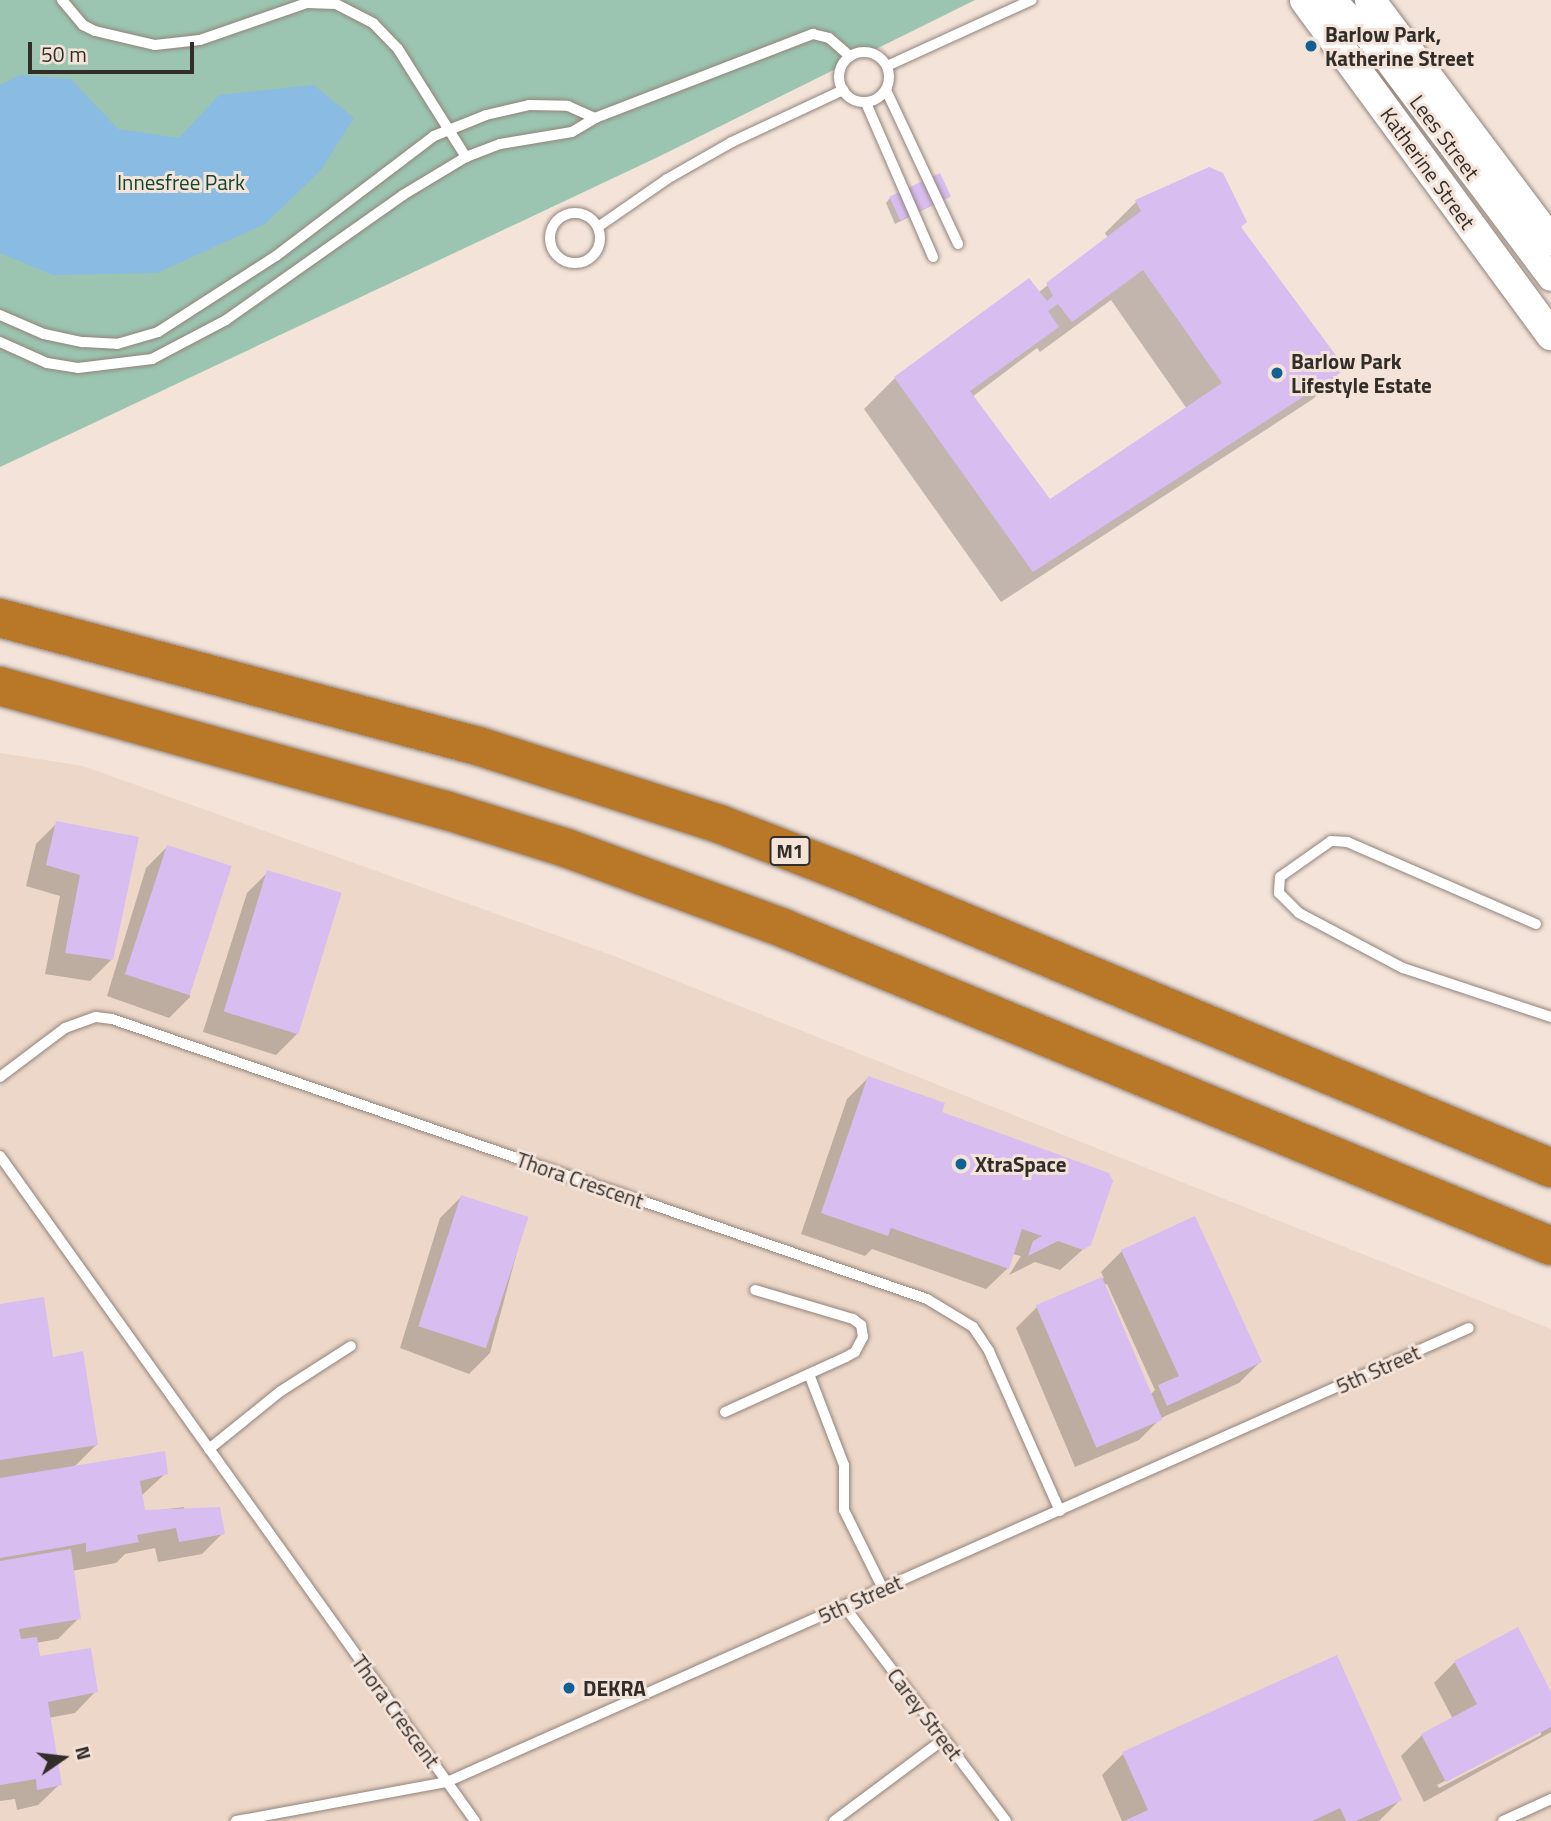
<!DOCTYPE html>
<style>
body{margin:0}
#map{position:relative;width:1551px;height:1821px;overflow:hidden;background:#f3e3d9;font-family:"Titillium Web",sans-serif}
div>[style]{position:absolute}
.built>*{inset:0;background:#edd7c8}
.green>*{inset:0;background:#9bc5b1}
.water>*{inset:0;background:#89bbe3}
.shadow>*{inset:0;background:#0003}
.building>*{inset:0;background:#d8bdf1;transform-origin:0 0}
.roads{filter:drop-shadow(0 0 2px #91837a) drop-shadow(0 0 2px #91837a)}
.service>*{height:10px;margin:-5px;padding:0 5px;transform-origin:5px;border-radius:5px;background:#fff}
.service>.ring{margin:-5px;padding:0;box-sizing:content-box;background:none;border:10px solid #fff;border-radius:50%}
.tertiary>*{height:26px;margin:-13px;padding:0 13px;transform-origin:13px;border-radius:13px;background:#fff}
.secondary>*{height:30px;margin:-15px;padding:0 15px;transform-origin:15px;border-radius:15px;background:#fff}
.motorway>*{height:38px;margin:-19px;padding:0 19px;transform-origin:19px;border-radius:19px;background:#b97828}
.dots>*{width:19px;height:19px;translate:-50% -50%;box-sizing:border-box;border:4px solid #f3e3d9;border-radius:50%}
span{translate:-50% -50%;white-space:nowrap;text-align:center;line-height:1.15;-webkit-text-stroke:6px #f3e3d9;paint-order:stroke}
.shield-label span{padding:2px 5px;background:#f3e3d9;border:2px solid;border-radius:5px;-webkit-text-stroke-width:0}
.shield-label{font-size:19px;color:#322d29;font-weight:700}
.poi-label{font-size:21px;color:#322d29;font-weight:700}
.left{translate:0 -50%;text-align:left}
.street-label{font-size:21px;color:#322d29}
.park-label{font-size:21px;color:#104531}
.north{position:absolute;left:28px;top:1723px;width:70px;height:70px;-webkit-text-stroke:5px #f3e3d9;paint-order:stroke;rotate:76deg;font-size:19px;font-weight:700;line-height:28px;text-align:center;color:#322d29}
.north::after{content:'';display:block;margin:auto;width:24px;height:32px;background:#322d29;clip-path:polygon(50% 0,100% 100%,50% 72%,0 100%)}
.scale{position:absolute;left:28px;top:42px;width:166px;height:32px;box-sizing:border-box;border:4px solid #322d29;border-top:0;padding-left:9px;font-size:21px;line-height:24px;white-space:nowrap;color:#322d29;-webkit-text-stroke:5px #f3e3d9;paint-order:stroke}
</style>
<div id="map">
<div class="built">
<i style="clip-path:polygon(0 753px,83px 766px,614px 956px,1551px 1329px,1551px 1821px,0 1821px)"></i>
</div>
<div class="green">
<i style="clip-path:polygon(0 0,975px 0,658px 157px,0 467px)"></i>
</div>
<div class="water">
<i style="clip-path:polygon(20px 75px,71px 79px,118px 129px,179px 138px,219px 95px,314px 85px,354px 118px,321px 170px,265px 224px,157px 273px,53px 275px,0 253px,0 85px)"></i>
</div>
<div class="shadow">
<i style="clip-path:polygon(evenodd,1209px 168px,1240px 227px,1344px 368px,1313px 399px,1001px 602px,864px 409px,895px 378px,1039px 292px,1108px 238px,1105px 233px,1136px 202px,1209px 168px,1111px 300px,1187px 409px,1049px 502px,972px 397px,1037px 348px,1040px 352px,1111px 300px)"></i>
<i style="clip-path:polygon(949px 197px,895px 224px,886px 203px,890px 198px)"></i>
<i style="clip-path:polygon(57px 823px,137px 838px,111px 960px,90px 981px,45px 974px,60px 896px,26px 886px,36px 844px)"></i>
<i style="clip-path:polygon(167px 847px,190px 997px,169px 1018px,107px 996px,146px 868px)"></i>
<i style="clip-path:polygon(268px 872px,297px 1034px,276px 1055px,203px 1032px,247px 893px)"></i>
<i style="clip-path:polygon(868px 1078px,940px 1113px,1089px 1244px,1060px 1270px,1035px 1262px,1009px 1275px,1021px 1256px,1012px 1254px,1008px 1268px,986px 1289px,872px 1249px,865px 1256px,801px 1234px,847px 1099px)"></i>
<i style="clip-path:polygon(461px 1197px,526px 1218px,490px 1353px,469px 1374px,400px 1348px,440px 1218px)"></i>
<i style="clip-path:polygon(evenodd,1122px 1251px,1260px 1362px,1239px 1383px,1161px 1418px,1139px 1440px,1075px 1467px,1016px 1328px,1037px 1307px,1104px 1278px,1101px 1272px,1122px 1251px,1107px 1284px,1155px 1390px,1150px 1395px,1104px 1285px,1107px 1284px)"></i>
<i style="clip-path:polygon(0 1305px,51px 1359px,97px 1444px,73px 1468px,166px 1473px,141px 1496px,144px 1512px,184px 1507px,185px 1513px,223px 1533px,202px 1554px,158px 1562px,155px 1548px,125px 1554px,116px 1563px,72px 1571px,79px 1618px,58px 1639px,36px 1643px,39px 1658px,96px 1691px,75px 1713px,48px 1718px,60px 1784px,38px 1805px,17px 1810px,15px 1799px,0 1801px)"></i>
<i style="clip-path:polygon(1336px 1658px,1400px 1800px,1379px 1821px,1122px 1821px,1102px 1775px,1123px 1754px)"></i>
<i style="clip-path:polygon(evenodd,1455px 1662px,1551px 1695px,1551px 1732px,1424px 1802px,1401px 1756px,1422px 1735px,1453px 1719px,1434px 1683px,1455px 1662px,1541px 1731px,1541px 1735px,1439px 1788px,1437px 1785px,1541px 1731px)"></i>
</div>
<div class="building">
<i style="clip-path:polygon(evenodd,1209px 167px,1223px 173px,1247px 222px,1241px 227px,1346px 369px,1033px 572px,894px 377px,1029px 278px,1047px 301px,1053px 296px,1046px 283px,1141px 211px,1135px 200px,1209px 167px,1143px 270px,1222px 383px,1050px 499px,970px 391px,1059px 327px,1048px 311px,1058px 304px,1072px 322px,1143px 270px)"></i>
<i style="left:940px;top:173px;width:26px;height:56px;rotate:65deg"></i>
<i style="clip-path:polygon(56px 821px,139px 837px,113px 960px,65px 953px,80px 875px,46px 865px)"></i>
<i style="left:167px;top:845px;width:68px;height:136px;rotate:18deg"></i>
<i style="left:267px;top:870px;width:78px;height:148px;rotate:17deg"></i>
<i style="clip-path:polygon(868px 1076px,945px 1103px,942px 1112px,1109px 1173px,1113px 1181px,1091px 1245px,1083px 1250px,1058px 1241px,1028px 1256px,1033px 1241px,1042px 1236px,1022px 1229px,1009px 1269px,891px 1228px,888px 1236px,821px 1213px)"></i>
<i style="left:461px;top:1195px;width:71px;height:138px;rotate:18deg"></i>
<i style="clip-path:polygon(1195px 1216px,1262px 1362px,1167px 1406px,1158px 1385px,1179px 1376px,1121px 1250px)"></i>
<i style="left:1102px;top:1277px;width:155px;height:72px;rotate:67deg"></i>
<i style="clip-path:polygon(44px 1297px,53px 1357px,83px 1351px,98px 1445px,0 1460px,0 1304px)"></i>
<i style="clip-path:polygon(165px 1451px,168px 1474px,140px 1481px,145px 1510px,220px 1507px,225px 1534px,179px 1542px,176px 1528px,137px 1535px,139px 1542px,86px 1552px,86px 1543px,0 1558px,0 1478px)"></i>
<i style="clip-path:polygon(71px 1549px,81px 1619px,19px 1629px,21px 1639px,37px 1637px,40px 1656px,91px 1648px,98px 1692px,48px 1702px,62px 1785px,37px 1790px,36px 1779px,0 1785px,0 1561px)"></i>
<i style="clip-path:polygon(1518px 1627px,1551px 1692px,1551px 1727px,1446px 1782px,1421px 1734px,1477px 1704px,1454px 1661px)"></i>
<i style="clip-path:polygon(1337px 1655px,1402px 1800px,1356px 1821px,1346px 1821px,1340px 1808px,1312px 1821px,1124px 1821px,1148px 1810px,1122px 1752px)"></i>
</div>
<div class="roads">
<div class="service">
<i style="left:62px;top:0;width:33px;rotate:50deg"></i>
<i style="left:83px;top:25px;width:13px;rotate:27deg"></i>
<i style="left:95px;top:31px;width:62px;rotate:13.1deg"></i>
<i style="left:155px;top:45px;width:45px;rotate:-6.3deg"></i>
<i style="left:200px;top:40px;width:113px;rotate:-19.1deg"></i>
<i style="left:307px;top:3px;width:29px;rotate:2deg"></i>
<i style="left:336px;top:4px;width:42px;rotate:27.2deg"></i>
<i style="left:373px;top:23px;width:36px;rotate:46deg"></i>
<i style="left:398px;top:49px;width:128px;rotate:57.8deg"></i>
<i class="ring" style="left:839px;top:52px;width:40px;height:40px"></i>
<i style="left:887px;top:66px;width:159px;rotate:-24.5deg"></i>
<i style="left:886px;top:90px;width:170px;rotate:64.9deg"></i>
<i style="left:866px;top:103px;width:168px;rotate:66.5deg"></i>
<i class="ring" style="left:550px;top:213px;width:40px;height:40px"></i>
<i style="left:598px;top:227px;width:84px;rotate:-34.8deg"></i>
<i style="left:667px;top:179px;width:75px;rotate:-29.6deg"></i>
<i style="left:732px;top:142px;width:123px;rotate:-25.1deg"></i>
<i style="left:0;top:315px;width:48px;rotate:23.4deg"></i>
<i style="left:44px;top:334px;width:40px;rotate:12deg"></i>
<i style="left:83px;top:342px;width:34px;rotate:3deg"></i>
<i style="left:117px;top:344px;width:43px;rotate:-16.3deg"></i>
<i style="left:158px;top:332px;width:140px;rotate:-32.8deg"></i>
<i style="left:276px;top:256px;width:198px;rotate:-37.2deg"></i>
<i style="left:434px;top:136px;width:56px;rotate:-22deg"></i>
<i style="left:486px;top:115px;width:44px;rotate:-13.1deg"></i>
<i style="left:529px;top:105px;width:39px;rotate:1deg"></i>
<i style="left:568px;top:106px;width:30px;rotate:24deg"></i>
<i style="left:0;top:342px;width:51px;rotate:24.1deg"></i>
<i style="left:47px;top:363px;width:31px;rotate:9deg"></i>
<i style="left:78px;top:368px;width:75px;rotate:-6.9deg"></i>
<i style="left:152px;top:359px;width:84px;rotate:-27.8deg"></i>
<i style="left:226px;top:320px;width:217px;rotate:-35.2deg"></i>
<i style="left:403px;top:195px;width:74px;rotate:-31.1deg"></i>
<i style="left:466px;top:157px;width:36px;rotate:-21deg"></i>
<i style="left:500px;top:144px;width:73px;rotate:-9.5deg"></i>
<i style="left:572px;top:132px;width:27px;rotate:-31deg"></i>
<i style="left:595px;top:118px;width:234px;rotate:-21.1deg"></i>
<i style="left:813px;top:34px;width:16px;rotate:14deg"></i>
<i style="left:829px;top:38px;width:28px;rotate:41deg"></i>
<i style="left:1536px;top:924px;width:206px;rotate:-156.5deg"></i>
<i style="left:1347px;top:842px;width:16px;rotate:-176deg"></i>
<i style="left:1331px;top:841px;width:62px;rotate:144.8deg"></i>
<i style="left:1280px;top:877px;width:16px;rotate:94deg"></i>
<i style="left:1279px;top:893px;width:28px;rotate:45deg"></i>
<i style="left:1299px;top:913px;width:118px;rotate:27.9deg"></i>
<i style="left:1403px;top:968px;width:156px;rotate:18.3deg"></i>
<i style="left:0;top:1077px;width:81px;rotate:-37deg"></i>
<i style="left:65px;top:1028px;width:33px;rotate:-20deg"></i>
<i style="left:96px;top:1017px;width:16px;rotate:7deg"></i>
<i style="left:112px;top:1019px;width:862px;rotate:18.96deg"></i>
<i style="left:927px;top:1299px;width:54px;rotate:31.3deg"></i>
<i style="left:973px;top:1327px;width:29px;rotate:56deg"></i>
<i style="left:989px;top:1351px;width:175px;rotate:66.1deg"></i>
<i style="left:0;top:1156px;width:817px;rotate:54.46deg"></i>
<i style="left:809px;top:1374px;width:97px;rotate:69deg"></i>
<i style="left:844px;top:1465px;width:45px;rotate:90deg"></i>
<i style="left:844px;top:1510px;width:88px;rotate:63.7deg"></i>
<i style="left:725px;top:1412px;width:133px;rotate:-24.4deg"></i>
<i style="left:846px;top:1357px;width:10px;rotate:-29deg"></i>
<i style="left:855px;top:1352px;width:17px;rotate:-62deg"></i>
<i style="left:863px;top:1337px;width:12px;rotate:-99deg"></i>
<i style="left:861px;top:1325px;width:10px;rotate:-143deg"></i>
<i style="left:853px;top:1319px;width:102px;rotate:-163.5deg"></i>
<i style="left:209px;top:1449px;width:92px;rotate:-38.9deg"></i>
<i style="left:281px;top:1391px;width:83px;rotate:-32.7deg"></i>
<i style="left:844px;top:1606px;width:269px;rotate:53deg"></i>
<i style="left:236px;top:1821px;width:215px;rotate:-10.5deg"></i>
<i style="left:447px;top:1782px;width:1118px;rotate:-23.95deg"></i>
<i style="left:834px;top:1821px;width:137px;rotate:-36.7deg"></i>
<i style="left:1503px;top:1821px;width:53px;rotate:-24.6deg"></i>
</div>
<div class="tertiary">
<i style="left:1333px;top:0;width:67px;rotate:46.8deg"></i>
<i style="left:1379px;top:49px;width:286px;rotate:53.1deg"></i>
</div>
<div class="secondary">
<i style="left:1305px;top:0;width:416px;rotate:53.7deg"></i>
<i style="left:1370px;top:0;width:301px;rotate:53.1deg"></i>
</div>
<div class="motorway">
<i style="left:0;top:618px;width:495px;rotate:15deg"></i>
<i style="left:478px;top:746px;width:256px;rotate:17.9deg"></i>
<i style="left:722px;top:825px;width:138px;rotate:21.2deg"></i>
<i style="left:851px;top:875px;width:759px;rotate:22.71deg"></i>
<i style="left:0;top:686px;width:462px;rotate:15.6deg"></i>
<i style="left:445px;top:810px;width:127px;rotate:17.4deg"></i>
<i style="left:566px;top:848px;width:231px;rotate:20.2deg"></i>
<i style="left:783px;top:928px;width:831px;rotate:22.49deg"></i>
</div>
</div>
<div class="dots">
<i style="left:1311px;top:46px;background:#116193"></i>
<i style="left:1277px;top:373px;background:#116193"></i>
<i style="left:961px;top:1164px;background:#116193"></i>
<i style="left:569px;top:1688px;background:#116193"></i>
</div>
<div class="shield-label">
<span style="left:790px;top:851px">M1</span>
</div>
<div class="poi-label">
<span class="left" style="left:1325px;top:46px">Barlow Park,<br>Katherine Street</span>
<span class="left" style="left:1291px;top:373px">Barlow Park<br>Lifestyle Estate</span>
<span class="left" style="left:975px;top:1164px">XtraSpace</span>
<span class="left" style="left:583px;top:1688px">DEKRA</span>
</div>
<div class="street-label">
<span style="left:1445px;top:137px;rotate:53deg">Lees Street</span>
<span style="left:1428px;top:168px;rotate:54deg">Katherine Street</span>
<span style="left:580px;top:1180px;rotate:19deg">Thora Crescent</span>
<span style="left:1378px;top:1369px;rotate:-24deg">5th Street</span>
<span style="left:860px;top:1599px;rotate:-24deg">5th Street</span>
<span style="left:396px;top:1711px;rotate:54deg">Thora Crescent</span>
<span style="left:925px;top:1714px;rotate:53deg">Carey Street</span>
</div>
<div class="park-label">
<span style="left:181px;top:182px">Innesfree Park</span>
</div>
<div class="north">N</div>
<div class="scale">50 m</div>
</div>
